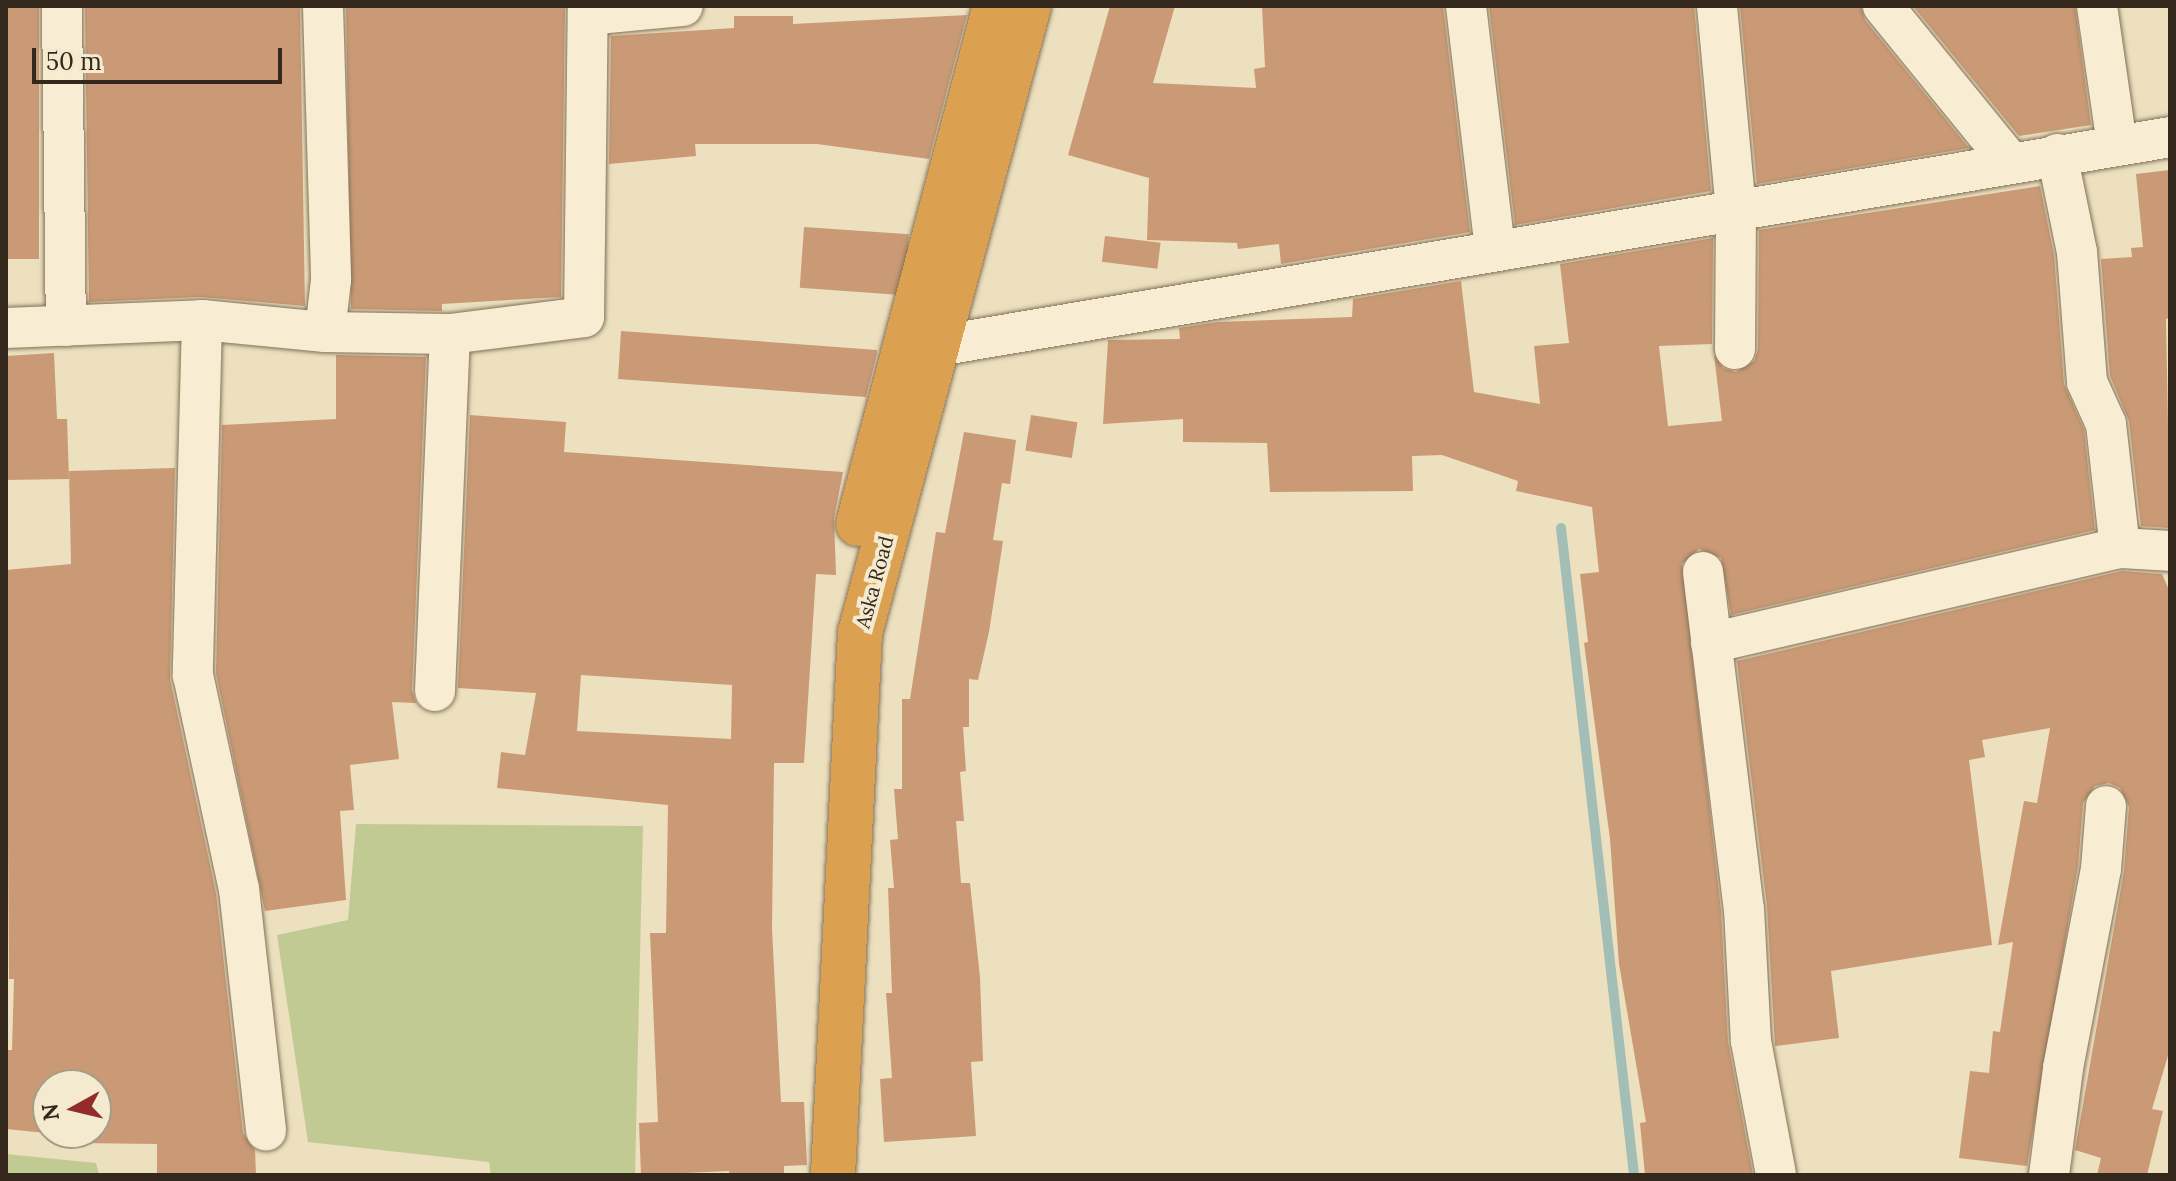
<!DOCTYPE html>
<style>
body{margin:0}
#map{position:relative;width:2176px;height:1181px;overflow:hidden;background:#ece0bf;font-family:Lora,serif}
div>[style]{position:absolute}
.green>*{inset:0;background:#c2ca94}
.stream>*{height:10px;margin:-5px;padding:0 5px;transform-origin:5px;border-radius:5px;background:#a2beb7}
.building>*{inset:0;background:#ca9a76;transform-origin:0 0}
.roads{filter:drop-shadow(0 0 2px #847158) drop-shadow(0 0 2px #847158)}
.minor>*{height:40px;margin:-20px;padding:0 20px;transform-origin:20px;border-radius:20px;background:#f8edd2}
.highway>*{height:44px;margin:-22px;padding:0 22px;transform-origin:22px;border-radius:22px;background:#dba151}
span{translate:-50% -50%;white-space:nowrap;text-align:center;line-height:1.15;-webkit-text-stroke:8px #f4eacf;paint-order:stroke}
.street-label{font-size:20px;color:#34281c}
.frame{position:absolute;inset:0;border:8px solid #34281c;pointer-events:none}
.north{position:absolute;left:32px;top:1069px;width:80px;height:80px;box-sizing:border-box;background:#f4eacf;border:2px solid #a79c87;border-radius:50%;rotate:262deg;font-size:22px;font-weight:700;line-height:32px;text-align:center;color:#34281c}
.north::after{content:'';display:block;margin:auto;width:28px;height:36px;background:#922b2a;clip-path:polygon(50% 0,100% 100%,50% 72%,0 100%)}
.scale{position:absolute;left:32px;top:48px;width:250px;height:36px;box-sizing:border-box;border:4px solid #34281c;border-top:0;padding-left:10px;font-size:24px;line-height:28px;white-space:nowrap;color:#34281c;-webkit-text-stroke:6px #f4eacf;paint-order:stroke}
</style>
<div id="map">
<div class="green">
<i style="clip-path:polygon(356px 824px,643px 826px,635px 1175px,491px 1175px,489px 1162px,308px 1142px,277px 935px,348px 920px)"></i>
<i style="clip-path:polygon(6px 1154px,96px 1163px,99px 1175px,6px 1175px)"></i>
</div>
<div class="stream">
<i style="left:1561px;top:528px;width:651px;rotate:83.56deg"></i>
</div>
<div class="building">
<i style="left:6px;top:6px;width:33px;height:253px"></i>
<i style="clip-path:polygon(85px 6px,300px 6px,305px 306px,201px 297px,89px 302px)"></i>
<i style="clip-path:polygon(346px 6px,565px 6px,561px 297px,442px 304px,442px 311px,351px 309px)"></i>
<i style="clip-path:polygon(1110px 6px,1175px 6px,1153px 83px,1256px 88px,1254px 69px,1265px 67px,1262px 6px,1443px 6px,1470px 232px,1281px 264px,1279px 244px,1238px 249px,1237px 243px,1147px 240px,1149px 178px,1068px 155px)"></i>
<i style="clip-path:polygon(1489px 6px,1694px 6px,1711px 191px,1515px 225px)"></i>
<i style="clip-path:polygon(1740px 6px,1861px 6px,1865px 20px,1969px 148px,1757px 184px)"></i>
<i style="clip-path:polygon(1913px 6px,2075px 6px,2091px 125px,2019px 136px)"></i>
<i style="clip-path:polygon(967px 15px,929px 159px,817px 144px,695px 144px,696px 156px,609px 164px,611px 36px,734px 28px,734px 16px,793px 16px,793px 24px)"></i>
<i style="clip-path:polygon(2170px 170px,2170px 318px,2166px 319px,2170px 528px,2141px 526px,2129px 421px,2110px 376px,2101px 259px,2132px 257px,2131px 248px,2143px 247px,2136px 174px)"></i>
<i style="clip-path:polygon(2040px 186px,2054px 255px,2064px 384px,2084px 430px,2095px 530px,1731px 615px,1721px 558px,1699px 549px,1682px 564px,1721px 911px,1728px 1042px,1753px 1175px,1645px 1175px,1640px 1123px,1646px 1122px,1619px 964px,1610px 839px,1584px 643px,1588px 642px,1580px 574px,1599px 572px,1592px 507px,1516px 491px,1518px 481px,1442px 455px,1412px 456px,1413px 491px,1270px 492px,1267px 443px,1183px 442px,1183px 419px,1103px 424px,1108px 340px,1180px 339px,1179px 328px,1218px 322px,1352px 317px,1353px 299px,1461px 281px,1474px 392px,1540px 404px,1534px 346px,1569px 343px,1560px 264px,1713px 238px,1712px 344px,1659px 346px,1668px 426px,1722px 421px,1714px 355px,1723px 368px,1736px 372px,1754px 361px,1758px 350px,1759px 230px)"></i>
<i style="left:804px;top:227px;width:105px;height:61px;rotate:4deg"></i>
<i style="left:1105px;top:236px;width:56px;height:26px;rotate:7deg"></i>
<i style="clip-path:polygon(621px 331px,877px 350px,877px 354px,866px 397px,618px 379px)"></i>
<i style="clip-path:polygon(54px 353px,57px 419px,67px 419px,69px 479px,6px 480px,6px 356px)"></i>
<i style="clip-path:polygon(336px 355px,426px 357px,412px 690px,416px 703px,392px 702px,399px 759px,350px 765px,354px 810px,340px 811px,346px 900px,265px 911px,216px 673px,222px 425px,336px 419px)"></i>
<i style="clip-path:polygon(evenodd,470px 415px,566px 422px,564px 452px,843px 472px,834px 518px,836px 575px,816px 574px,804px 763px,774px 763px,772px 929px,781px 1102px,804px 1102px,807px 1165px,784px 1166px,784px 1175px,729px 1175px,729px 1171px,641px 1175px,639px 1123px,658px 1122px,650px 933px,666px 933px,668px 805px,497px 788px,501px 752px,525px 755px,536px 693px,458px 688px,470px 415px,581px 675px,732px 685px,731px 739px,577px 731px,581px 675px)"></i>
<i style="left:1031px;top:415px;width:47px;height:36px;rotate:9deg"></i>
<i style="clip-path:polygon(964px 432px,1016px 440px,1010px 484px,1002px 483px,993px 540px,1003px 541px,989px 632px,978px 680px,969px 679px,969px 727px,963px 727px,966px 771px,960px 772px,964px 821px,956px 821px,961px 883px,970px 883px,980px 977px,983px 1061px,971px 1062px,976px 1136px,884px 1142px,880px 1079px,892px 1078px,886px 993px,892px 993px,888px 888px,894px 888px,890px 840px,898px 839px,894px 789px,902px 789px,902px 699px,910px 699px,936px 532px,945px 533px)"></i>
<i style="clip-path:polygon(evenodd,175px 468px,170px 679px,216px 893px,243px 1133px,255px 1150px,256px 1175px,157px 1175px,157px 1144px,76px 1143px,76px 1136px,6px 1129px,6px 1050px,12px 1050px,14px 979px,9px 979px,6px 570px,71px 564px,69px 471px,175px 468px,48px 1085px,96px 1085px,96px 1133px,48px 1133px,48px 1085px)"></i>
<i style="clip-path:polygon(2122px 571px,2162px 574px,2170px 592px,2170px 1049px,2152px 1109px,2163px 1111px,2147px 1175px,2097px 1175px,2101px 1158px,2075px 1150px,2124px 871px,2129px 807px,2120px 788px,2109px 783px,2095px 786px,2083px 803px,2078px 866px,2027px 1166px,1959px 1158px,1970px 1071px,1989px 1073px,1993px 1031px,2000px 1032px,2013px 942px,1998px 945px,2024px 801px,2037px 803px,2050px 728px,1982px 740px,1985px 757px,1969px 760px,1992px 945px,1831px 971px,1839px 1038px,1775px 1046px,1767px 906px,1737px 661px)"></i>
</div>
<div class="roads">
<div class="minor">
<i style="left:62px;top:6px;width:320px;rotate:89.3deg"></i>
<i style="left:323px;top:6px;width:274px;rotate:88.3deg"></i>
<i style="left:331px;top:280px;width:52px;rotate:96.6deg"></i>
<i style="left:1466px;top:6px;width:244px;rotate:83.2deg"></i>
<i style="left:1717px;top:6px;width:204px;rotate:84.7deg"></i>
<i style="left:1736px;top:209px;width:140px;rotate:90.4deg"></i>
<i style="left:1883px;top:6px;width:200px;rotate:50.9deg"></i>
<i style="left:2097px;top:6px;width:139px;rotate:81.8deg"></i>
<i style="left:588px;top:15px;width:95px;rotate:-5.4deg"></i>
<i style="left:2057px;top:154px;width:100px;rotate:78.5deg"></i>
<i style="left:2077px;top:252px;width:130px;rotate:85.6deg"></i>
<i style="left:2087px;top:382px;width:46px;rotate:65.7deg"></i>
<i style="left:2106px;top:424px;width:125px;rotate:83.6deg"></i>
<i style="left:2120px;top:548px;width:50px;rotate:3.4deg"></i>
<i style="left:202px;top:320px;width:355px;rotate:91.5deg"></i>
<i style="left:193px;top:675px;width:219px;rotate:77.9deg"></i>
<i style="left:239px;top:889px;width:243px;rotate:83.6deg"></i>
<i style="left:6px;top:328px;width:196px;rotate:-2.3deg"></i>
<i style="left:202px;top:320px;width:124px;rotate:5.6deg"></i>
<i style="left:325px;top:332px;width:125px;rotate:0.9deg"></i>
<i style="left:450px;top:334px;width:135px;rotate:-7.2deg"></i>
<i style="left:584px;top:317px;width:311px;rotate:-89.3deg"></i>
<i style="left:908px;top:351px;width:1280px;rotate:-9.62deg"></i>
<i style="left:1703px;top:572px;width:339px;rotate:83.1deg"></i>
<i style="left:1744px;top:909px;width:132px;rotate:87deg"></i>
<i style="left:1751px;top:1041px;width:136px;rotate:79.4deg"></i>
<i style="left:1711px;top:643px;width:420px;rotate:-13.1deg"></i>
<i style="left:435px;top:691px;width:357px;rotate:-87.6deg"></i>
<i style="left:2049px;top:1175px;width:108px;rotate:-82.5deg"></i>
<i style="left:2063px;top:1068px;width:203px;rotate:-79.2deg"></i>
<i style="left:2101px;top:869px;width:63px;rotate:-85.5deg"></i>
</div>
<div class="highway">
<i style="left:858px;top:524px;width:536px;rotate:-75.19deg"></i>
<i style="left:833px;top:1175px;width:543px;rotate:-87.15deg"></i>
<i style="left:860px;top:633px;width:649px;rotate:-74.92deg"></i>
</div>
</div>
<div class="street-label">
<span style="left:874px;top:582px;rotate:-75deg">Aska Road</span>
</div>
<div class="frame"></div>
<div class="north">N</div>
<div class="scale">50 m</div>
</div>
